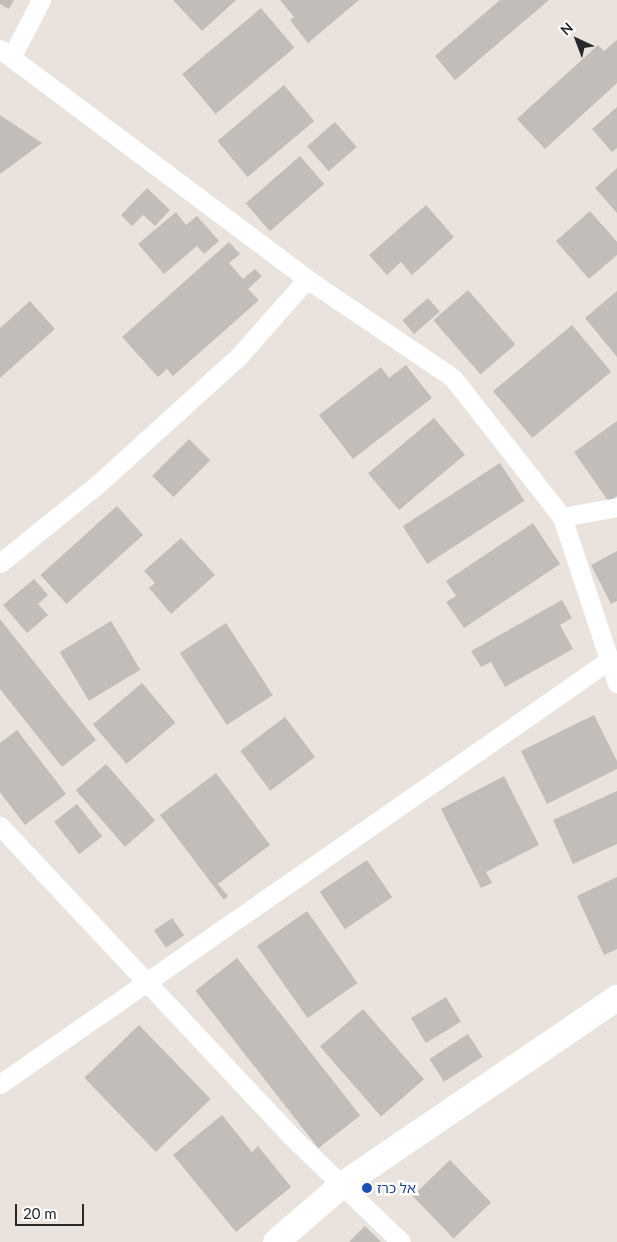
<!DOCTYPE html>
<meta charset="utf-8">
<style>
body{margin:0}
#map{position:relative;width:617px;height:1242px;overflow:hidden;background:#eae3dd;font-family:Lato,"Noto Sans Hebrew",sans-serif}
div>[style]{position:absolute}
.building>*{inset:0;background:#c2bdb9;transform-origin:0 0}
.street>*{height:19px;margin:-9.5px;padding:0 9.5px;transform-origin:9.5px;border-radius:9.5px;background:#fff}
.secondary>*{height:26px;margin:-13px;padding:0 13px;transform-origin:13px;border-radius:13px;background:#fff}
.dots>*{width:14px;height:14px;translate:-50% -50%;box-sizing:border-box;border:2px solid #fff;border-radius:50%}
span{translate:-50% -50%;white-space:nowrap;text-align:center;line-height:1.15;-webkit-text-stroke:5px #fff;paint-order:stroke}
.transit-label{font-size:14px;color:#164399}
.left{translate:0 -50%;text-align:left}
.north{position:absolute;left:552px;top:15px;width:50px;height:50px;-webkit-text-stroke:4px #fff;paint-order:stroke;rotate:317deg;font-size:14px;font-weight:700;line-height:20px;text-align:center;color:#292929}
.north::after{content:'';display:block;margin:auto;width:18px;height:22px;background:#292929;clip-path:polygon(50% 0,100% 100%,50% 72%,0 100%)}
.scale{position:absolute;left:15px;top:1204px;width:69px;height:22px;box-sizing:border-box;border:2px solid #292929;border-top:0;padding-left:6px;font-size:15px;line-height:18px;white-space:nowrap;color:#292929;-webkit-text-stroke:4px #fff;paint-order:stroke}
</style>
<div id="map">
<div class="building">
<i style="clip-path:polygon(0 0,14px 0,9px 9px,0 4px)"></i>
<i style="clip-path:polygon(173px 0,236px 0,202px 31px)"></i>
<i style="clip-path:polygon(280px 0,359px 0,308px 43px,290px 20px,294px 17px)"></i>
<i style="clip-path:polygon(500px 0,549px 0,455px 80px,435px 56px)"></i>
<i style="left:261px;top:8px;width:52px;height:103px;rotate:50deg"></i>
<i style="clip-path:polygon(617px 40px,617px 83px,545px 149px,517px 119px,598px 45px,604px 51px)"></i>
<i style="left:284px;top:85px;width:47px;height:87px;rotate:50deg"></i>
<i style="clip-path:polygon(617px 107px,617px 148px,612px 152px,592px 129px)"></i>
<i style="clip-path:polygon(0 115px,42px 143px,0 174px)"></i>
<i style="left:335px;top:122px;width:33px;height:37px;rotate:49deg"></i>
<i style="left:300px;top:156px;width:37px;height:72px;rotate:49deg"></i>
<i style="clip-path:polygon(617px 168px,617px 213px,595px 188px)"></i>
<i style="clip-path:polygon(147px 188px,170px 210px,155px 226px,143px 215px,132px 226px,121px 215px)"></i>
<i style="clip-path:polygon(426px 205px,454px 237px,412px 275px,401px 262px,387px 275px,369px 255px)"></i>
<i style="clip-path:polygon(590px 211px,617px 242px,617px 255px,589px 279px,556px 241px)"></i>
<i style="clip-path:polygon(176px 212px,186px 225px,197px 216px,219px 241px,204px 254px,197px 246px,164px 274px,138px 244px)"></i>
<i style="clip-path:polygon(229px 242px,240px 254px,229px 263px,243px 279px,255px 269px,262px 276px,248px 289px,259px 300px,173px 376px,167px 369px,158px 377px,122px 337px)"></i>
<i style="left:468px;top:290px;width:72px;height:46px;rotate:49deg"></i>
<i style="clip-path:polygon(617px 291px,617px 357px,585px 318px)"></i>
<i style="left:428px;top:298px;width:18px;height:34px;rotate:49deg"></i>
<i style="clip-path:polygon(30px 301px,55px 329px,0 378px,0 328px)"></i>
<i style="left:572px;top:325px;width:61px;height:103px;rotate:50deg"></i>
<i style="clip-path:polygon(406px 365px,432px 398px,353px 459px,319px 415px,381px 367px,389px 378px)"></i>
<i style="left:434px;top:418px;width:48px;height:86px;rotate:50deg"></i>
<i style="clip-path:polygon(617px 421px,617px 496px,609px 502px,574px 452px)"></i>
<i style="left:189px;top:439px;width:30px;height:52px;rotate:45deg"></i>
<i style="left:500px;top:463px;width:45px;height:116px;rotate:57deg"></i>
<i style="left:117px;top:506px;width:39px;height:103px;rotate:48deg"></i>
<i style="clip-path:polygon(533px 523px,560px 564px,464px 628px,446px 602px,456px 596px,446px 581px)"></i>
<i style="clip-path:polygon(181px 538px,215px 575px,171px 614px,149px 588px,155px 583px,144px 571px)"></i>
<i style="clip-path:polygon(617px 551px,617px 601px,611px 604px,591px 565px)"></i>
<i style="clip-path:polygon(34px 579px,48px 595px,38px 604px,48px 615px,27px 633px,3px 605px)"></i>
<i style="clip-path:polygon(562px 600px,572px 618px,560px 625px,573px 649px,505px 687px,491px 662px,481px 667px,471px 651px)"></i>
<i style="clip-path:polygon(0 619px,96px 740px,62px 767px,0 689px)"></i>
<i style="left:111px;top:621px;width:57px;height:60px;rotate:59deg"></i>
<i style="left:226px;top:623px;width:86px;height:55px;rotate:57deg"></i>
<i style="left:142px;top:683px;width:52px;height:64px;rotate:50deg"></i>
<i style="clip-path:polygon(594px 715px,617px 761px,617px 769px,547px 804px,521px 751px)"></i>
<i style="left:285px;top:717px;width:50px;height:56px;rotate:53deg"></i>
<i style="clip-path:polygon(17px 730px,66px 794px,25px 825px,0 792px,0 743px)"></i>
<i style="left:106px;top:764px;width:75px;height:40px;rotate:49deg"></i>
<i style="clip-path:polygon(216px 773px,270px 845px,218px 884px,228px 896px,224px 900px,160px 815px)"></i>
<i style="clip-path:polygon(504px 776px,539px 845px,486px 872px,492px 883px,481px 888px,441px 809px)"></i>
<i style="clip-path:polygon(617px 791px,617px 844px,573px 864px,553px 820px)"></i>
<i style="left:77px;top:804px;width:41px;height:29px;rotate:52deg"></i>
<i style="left:367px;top:860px;width:45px;height:57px;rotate:56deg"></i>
<i style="clip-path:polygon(617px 877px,617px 949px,604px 955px,577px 896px)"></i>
<i style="left:307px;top:911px;width:88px;height:61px;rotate:55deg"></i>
<i style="left:172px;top:918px;width:21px;height:22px;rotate:55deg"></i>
<i style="left:237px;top:958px;width:200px;height:53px;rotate:52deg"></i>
<i style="left:446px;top:997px;width:29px;height:41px;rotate:59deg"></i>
<i style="left:363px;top:1009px;width:93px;height:57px;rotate:49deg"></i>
<i style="left:139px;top:1025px;width:103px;height:76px;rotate:46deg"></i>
<i style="left:468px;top:1034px;width:27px;height:46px;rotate:57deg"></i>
<i style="clip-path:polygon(222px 1115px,252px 1152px,258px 1146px,291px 1187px,236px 1232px,173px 1155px)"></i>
<i style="left:450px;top:1160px;width:59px;height:52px;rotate:46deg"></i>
<i style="clip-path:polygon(365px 1226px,381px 1242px,349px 1242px)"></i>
</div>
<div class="street">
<i style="left:0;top:49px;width:384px;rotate:36.8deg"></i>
<i style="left:307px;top:279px;width:176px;rotate:34.1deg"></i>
<i style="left:453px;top:378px;width:177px;rotate:51.9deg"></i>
<i style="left:562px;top:517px;width:175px;rotate:71.7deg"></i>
<i style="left:12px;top:56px;width:63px;rotate:-62.6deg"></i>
<i style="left:562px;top:517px;width:56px;rotate:-10.3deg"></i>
<i style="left:0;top:563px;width:127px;rotate:-38.9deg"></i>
<i style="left:99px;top:483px;width:190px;rotate:-42.2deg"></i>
<i style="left:240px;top:355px;width:101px;rotate:-48.6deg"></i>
<i style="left:0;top:826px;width:424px;rotate:46.8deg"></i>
<i style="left:290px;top:1135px;width:154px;rotate:43.9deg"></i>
<i style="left:0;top:1084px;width:741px;rotate:-34.83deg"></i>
</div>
<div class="secondary">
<i style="left:276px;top:1242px;width:87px;rotate:-40.8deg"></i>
<i style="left:342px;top:1185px;width:333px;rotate:-34.2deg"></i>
</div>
<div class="dots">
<i style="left:367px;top:1188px;background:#1a4fb4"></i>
</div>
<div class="transit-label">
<span class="left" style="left:377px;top:1188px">אל כרז</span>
</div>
<div class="north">N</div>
<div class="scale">20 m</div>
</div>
